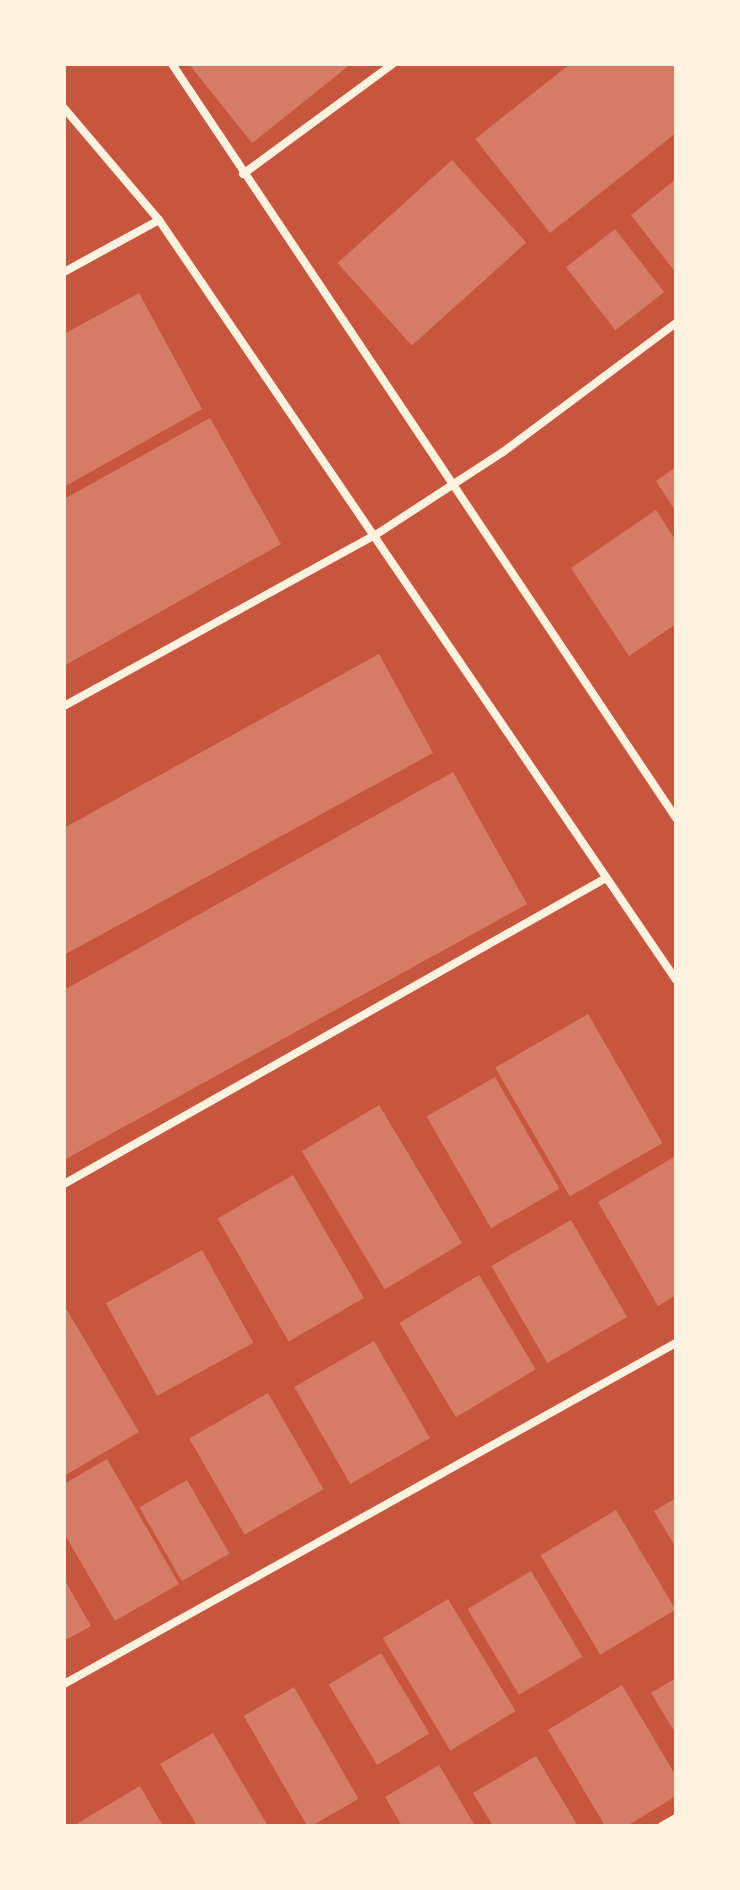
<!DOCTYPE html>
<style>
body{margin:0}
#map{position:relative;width:740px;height:1890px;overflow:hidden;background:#c8553d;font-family:Lora,serif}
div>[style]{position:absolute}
.building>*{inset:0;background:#d67c66;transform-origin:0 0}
.minor>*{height:8px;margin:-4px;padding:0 4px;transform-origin:4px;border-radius:4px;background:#fff3e0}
span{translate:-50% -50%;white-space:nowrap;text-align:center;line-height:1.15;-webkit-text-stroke:6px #fff3e0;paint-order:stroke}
.frame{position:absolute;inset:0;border:66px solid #fff3e0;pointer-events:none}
</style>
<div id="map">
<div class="building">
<i style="clip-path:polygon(189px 64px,351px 64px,252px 143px)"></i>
<i style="clip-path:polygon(570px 64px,676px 64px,676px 133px,550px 233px,475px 139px)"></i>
<i style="left:452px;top:160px;width:111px;height:154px;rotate:48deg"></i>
<i style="clip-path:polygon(676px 179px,676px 273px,631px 215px)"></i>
<i style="left:615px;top:229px;width:80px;height:62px;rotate:52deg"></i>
<i style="clip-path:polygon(139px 293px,202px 409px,64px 487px,64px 334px)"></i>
<i style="clip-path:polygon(210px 418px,281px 544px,64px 666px,64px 499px)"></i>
<i style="clip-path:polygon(676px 467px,676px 512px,656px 481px)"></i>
<i style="clip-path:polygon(656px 510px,676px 541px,676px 624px,629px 656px,571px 568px)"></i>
<i style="clip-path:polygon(379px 654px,433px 753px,64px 955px,64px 828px)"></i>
<i style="clip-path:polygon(453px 772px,527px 904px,64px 1160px,64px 990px)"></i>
<i style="left:588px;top:1014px;width:149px;height:107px;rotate:60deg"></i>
<i style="left:495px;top:1077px;width:129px;height:79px;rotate:60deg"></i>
<i style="left:379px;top:1105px;width:161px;height:90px;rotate:59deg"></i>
<i style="clip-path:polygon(674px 1157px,676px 1295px,658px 1306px,598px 1202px)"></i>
<i style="left:293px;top:1175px;width:142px;height:87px;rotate:60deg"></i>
<i style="left:571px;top:1220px;width:112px;height:92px;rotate:60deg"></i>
<i style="left:202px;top:1250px;width:106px;height:110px;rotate:61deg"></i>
<i style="left:479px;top:1275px;width:110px;height:93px;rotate:59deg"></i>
<i style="clip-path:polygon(67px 1310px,139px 1432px,64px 1476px,64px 1312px)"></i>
<i style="left:374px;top:1341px;width:112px;height:92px;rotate:60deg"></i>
<i style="left:268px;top:1393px;width:111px;height:91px;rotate:60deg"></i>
<i style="clip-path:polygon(107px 1459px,179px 1584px,115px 1621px,64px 1533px,64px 1484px)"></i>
<i style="left:187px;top:1480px;width:85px;height:55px;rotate:60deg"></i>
<i style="clip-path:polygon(676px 1498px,676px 1548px,654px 1511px)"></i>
<i style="left:616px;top:1510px;width:116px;height:88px;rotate:59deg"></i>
<i style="left:531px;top:1571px;width:100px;height:74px;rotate:59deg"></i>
<i style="clip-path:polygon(64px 1579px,91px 1626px,64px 1641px)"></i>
<i style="left:448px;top:1599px;width:131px;height:76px;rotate:59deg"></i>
<i style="left:381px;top:1653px;width:94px;height:61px;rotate:59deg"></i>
<i style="clip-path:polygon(676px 1678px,676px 1734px,651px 1693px)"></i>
<i style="clip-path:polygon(622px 1685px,676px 1776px,676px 1796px,627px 1826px,605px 1826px,548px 1730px)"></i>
<i style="left:294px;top:1687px;width:129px;height:58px;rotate:60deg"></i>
<i style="clip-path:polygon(213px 1733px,268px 1826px,197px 1826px,160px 1764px)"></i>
<i style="clip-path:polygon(536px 1756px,578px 1826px,493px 1826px,473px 1793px)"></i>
<i style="clip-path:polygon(439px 1765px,475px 1826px,402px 1826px,385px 1797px)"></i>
<i style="clip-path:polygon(140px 1786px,163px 1826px,80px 1826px,78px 1823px)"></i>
</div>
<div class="minor">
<i style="left:172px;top:64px;width:907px;rotate:56.24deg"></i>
<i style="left:64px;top:108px;width:147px;rotate:49.7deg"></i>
<i style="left:159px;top:220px;width:919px;rotate:55.77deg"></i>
<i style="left:243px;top:174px;width:186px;rotate:-36.3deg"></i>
<i style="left:64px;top:272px;width:108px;rotate:-28.7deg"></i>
<i style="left:64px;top:706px;width:357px;rotate:-28.8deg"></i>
<i style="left:377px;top:534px;width:150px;rotate:-33.1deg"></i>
<i style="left:503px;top:452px;width:216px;rotate:-36.7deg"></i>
<i style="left:64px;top:1184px;width:622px;rotate:-29.45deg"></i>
<i style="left:64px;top:1684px;width:701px;rotate:-29.13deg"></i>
<i style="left:662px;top:1826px;width:16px;rotate:-30deg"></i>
</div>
<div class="frame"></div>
</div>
